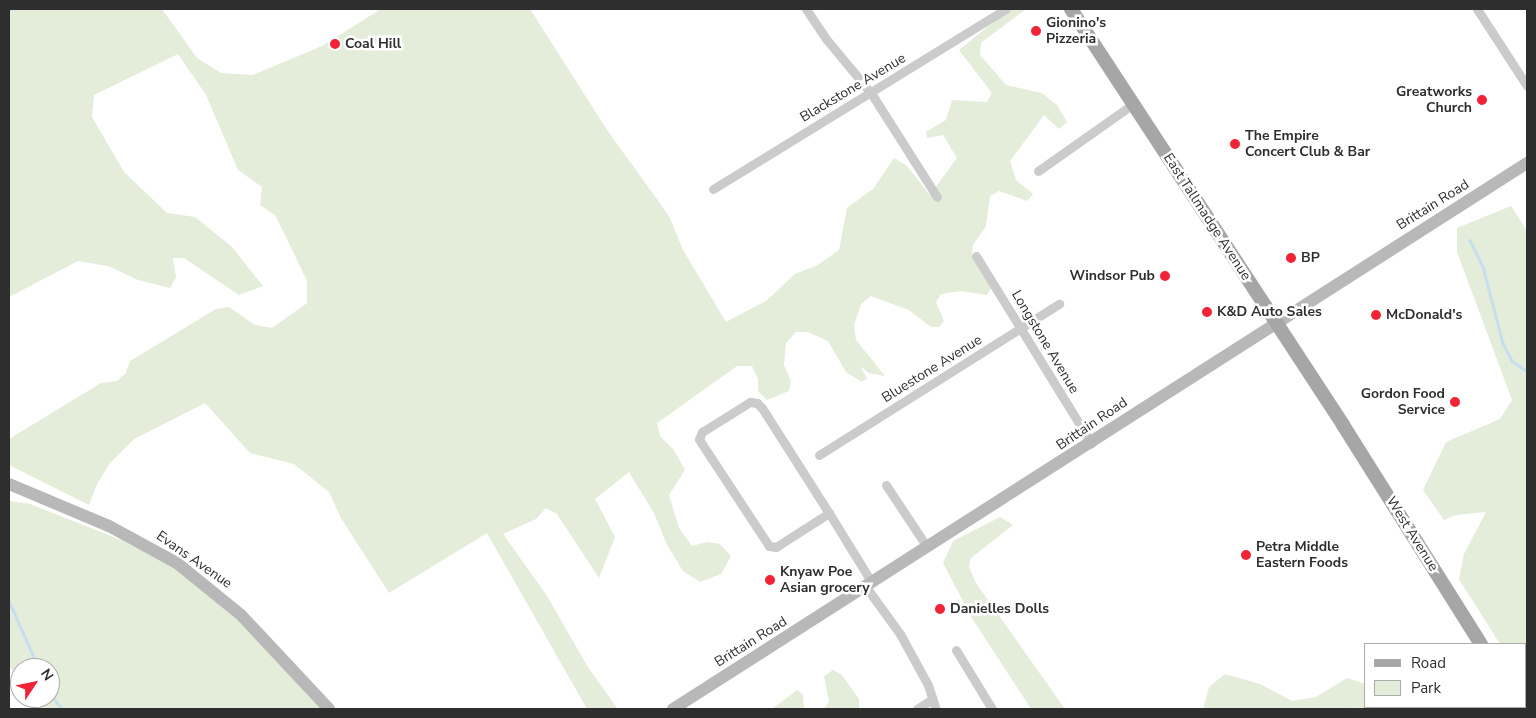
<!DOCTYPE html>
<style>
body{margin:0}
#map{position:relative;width:1536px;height:718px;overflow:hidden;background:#fff;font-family:"Nunito Sans",sans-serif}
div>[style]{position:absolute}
.green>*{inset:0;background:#e4ecda}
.stream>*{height:2.5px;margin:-1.25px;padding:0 1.25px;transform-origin:1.25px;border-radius:1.25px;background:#c5dfee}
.street>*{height:9px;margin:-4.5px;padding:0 4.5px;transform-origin:4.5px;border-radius:4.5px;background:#cbcbcb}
.secondary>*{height:12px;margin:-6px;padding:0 6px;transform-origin:6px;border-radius:6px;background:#b8b8b8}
.primary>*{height:14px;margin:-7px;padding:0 7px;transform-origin:7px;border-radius:7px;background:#a6a6a6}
.dots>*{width:14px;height:14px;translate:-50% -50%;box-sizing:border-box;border:2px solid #fff;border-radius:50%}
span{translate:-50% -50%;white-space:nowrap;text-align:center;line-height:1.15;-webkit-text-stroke:5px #fff;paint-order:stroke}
.poi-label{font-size:14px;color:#2e2e2e;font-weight:700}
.left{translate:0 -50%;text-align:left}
.right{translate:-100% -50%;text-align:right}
.street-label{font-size:14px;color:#2e2e2e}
.frame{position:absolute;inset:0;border:10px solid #2e2e2e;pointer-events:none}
.legend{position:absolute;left:1364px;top:643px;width:162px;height:65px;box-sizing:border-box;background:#fff;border:1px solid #ababab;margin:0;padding:6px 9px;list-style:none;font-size:15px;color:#2e2e2e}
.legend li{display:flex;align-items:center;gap:10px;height:25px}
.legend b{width:25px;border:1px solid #ababab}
.north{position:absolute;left:10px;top:658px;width:50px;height:50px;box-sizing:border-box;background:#fff;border:1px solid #ababab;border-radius:50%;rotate:56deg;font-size:14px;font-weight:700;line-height:20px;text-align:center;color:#2e2e2e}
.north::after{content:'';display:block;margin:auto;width:18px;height:22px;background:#f12336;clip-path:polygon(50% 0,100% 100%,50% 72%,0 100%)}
</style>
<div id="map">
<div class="green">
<i style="clip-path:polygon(9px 9px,162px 9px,197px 58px,221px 73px,253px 75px,322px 46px,381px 9px,530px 9px,607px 130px,669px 216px,683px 250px,726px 322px,766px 301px,795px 274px,818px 265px,839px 250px,847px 208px,873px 189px,894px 158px,907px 166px,929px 194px,935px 188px,957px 158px,943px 135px,927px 138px,926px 132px,946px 120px,952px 100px,987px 102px,992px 93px,959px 50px,1010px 9px,1026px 9px,981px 43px,980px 55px,1006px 85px,1042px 93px,1057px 105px,1067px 122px,1059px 129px,1044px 115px,1010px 161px,1016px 180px,1033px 194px,1027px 201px,999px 191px,990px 196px,986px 226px,973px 245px,972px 255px,991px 288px,987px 295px,961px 291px,941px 294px,936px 302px,944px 321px,939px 327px,931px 327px,909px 310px,871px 296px,861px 304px,854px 325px,856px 340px,885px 376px,869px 373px,860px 366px,867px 378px,862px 382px,846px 372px,828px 341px,808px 332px,796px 332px,786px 343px,784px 365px,791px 381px,789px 391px,767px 400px,758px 391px,758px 379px,752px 366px,737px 366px,657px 423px,660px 436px,674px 450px,685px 470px,669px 495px,679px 528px,692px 546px,707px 542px,720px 544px,731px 556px,721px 574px,700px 582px,683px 571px,667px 545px,654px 513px,629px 472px,595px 499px,615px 537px,599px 578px,557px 514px,546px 508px,536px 519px,503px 534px,547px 596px,589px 669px,618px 709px,587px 709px,487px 533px,389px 593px,341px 518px,329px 492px,294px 464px,250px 453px,205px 403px,134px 439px,110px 463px,96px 486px,89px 505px,9px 465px,9px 439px,101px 383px,117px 381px,126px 373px,130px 361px,216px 309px,229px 307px,255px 325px,272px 328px,307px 303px,307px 281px,286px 237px,275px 215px,260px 205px,262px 187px,238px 170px,206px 95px,178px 54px,94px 95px,92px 117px,124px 172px,167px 213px,195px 217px,231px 246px,263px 286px,239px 295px,184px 258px,173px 258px,176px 277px,170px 288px,138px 280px,108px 266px,78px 261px,9px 297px)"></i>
<i style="clip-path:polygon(1511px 206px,1527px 231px,1527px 672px,1525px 644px,1500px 644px,1459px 579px,1464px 554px,1486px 512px,1456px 515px,1444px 520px,1423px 490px,1446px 442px,1500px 419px,1512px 400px,1457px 252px,1457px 228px)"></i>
<i style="clip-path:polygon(9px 501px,30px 504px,121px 540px,183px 572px,258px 637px,322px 709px,31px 709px,26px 698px,50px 698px,50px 668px,20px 668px,20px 686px,9px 665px)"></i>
<i style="clip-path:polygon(1000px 517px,1013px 525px,971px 558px,969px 567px,976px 583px,1065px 709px,1031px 709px,972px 618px,943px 563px,953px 541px)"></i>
<i style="clip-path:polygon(833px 670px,842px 675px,859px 699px,859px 709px,824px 709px,829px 702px,824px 676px)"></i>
<i style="clip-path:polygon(1225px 674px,1260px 684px,1292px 701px,1316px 697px,1347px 678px,1365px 684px,1365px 707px,1482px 707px,1203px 709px,1209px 687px)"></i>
<i style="clip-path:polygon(797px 690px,803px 695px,804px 709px,772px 709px)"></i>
</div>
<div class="stream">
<i style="left:1470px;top:240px;width:30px;rotate:64deg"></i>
<i style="left:1483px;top:267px;width:79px;rotate:75.3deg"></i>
<i style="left:1503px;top:343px;width:20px;rotate:63deg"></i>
<i style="left:1512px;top:361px;width:18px;rotate:34deg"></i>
<i style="left:9px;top:601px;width:73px;rotate:65.9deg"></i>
<i style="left:50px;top:693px;width:20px;rotate:53deg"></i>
</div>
<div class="street">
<i style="left:806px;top:9px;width:37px;rotate:56deg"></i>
<i style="left:827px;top:40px;width:69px;rotate:50.3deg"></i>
<i style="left:871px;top:93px;width:123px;rotate:57.6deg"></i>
<i style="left:1477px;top:9px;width:92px;rotate:57deg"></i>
<i style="left:1038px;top:171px;width:116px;rotate:-35.2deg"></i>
<i style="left:713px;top:189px;width:344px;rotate:-31.6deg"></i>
<i style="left:976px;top:256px;width:220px;rotate:58.4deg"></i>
<i style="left:819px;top:455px;width:284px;rotate:-32.2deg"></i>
<i style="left:886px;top:485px;width:74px;rotate:56.5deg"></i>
<i style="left:829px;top:513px;width:63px;rotate:147.3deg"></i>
<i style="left:776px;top:547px;width:7px;rotate:-172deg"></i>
<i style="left:769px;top:546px;width:122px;rotate:-123.3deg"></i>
<i style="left:702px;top:444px;width:6px;rotate:-121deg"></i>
<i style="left:699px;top:439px;width:8px;rotate:-67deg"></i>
<i style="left:702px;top:432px;width:57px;rotate:-32deg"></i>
<i style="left:750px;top:402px;width:7px;rotate:8deg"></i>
<i style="left:757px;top:403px;width:7px;rotate:45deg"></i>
<i style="left:762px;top:408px;width:125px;rotate:57.5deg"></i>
<i style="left:829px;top:513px;width:82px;rotate:58.4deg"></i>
<i style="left:866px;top:587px;width:58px;rotate:54.1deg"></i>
<i style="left:900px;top:634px;width:58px;rotate:61.2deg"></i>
<i style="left:928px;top:685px;width:25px;rotate:72deg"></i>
<i style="left:956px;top:650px;width:69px;rotate:58.6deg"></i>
<i style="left:917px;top:709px;width:17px;rotate:-33deg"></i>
</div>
<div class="secondary">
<i style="left:9px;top:484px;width:108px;rotate:22.8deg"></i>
<i style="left:109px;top:526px;width:77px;rotate:28.6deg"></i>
<i style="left:177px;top:563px;width:82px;rotate:39.1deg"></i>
<i style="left:241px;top:615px;width:129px;rotate:46.9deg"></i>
<i style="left:673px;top:709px;width:1014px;rotate:-32.59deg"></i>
</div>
<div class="primary">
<i style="left:1071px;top:9px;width:497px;rotate:56.8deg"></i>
<i style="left:1343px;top:425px;width:259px;rotate:57.8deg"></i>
<i style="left:1520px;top:707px;width:3px;rotate:45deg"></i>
</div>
<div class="dots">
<i style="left:1036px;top:31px;background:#f12336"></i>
<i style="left:335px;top:44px;background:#f12336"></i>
<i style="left:1482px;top:100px;background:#f12336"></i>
<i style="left:1235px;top:144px;background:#f12336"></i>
<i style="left:1291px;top:258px;background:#f12336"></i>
<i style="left:1165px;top:276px;background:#f12336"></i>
<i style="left:1207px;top:312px;background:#f12336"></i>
<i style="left:1376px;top:315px;background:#f12336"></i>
<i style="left:1455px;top:402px;background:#f12336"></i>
<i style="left:1246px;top:555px;background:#f12336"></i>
<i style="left:770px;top:580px;background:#f12336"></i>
<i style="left:940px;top:609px;background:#f12336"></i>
</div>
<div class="poi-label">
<span class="left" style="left:1046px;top:31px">Gionino's<br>Pizzeria</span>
<span class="left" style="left:345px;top:44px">Coal Hill</span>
<span class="right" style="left:1472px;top:100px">Greatworks<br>Church</span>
<span class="left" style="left:1245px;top:144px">The Empire<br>Concert Club &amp; Bar</span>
<span class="left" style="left:1301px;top:258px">BP</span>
<span class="right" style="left:1155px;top:276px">Windsor Pub</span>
<span class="left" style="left:1217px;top:312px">K&amp;D Auto Sales</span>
<span class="left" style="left:1386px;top:315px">McDonald's</span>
<span class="right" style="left:1445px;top:402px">Gordon Food<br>Service</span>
<span class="left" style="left:1256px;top:555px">Petra Middle<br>Eastern Foods</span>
<span class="left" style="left:780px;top:580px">Knyaw Poe<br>Asian grocery</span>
<span class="left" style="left:950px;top:609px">Danielles Dolls</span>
</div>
<div class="street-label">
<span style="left:853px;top:88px;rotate:-31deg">Blackstone Avenue</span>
<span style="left:1433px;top:205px;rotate:-32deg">Brittain Road</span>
<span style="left:1207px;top:217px;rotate:57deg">East Tallmadge Avenue</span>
<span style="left:1045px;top:342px;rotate:59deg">Longstone Avenue</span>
<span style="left:932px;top:369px;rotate:-32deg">Bluestone Avenue</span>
<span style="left:1092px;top:424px;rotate:-34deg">Brittain Road</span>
<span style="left:1412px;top:534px;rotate:58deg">West Avenue</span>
<span style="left:194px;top:560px;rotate:35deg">Evans Avenue</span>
<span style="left:751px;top:642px;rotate:-32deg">Brittain Road</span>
</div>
<div class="frame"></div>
<ul class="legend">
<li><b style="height:6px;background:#a6a6a6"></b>Road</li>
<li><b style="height:14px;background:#e4ecda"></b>Park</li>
</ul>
<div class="north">N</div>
</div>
